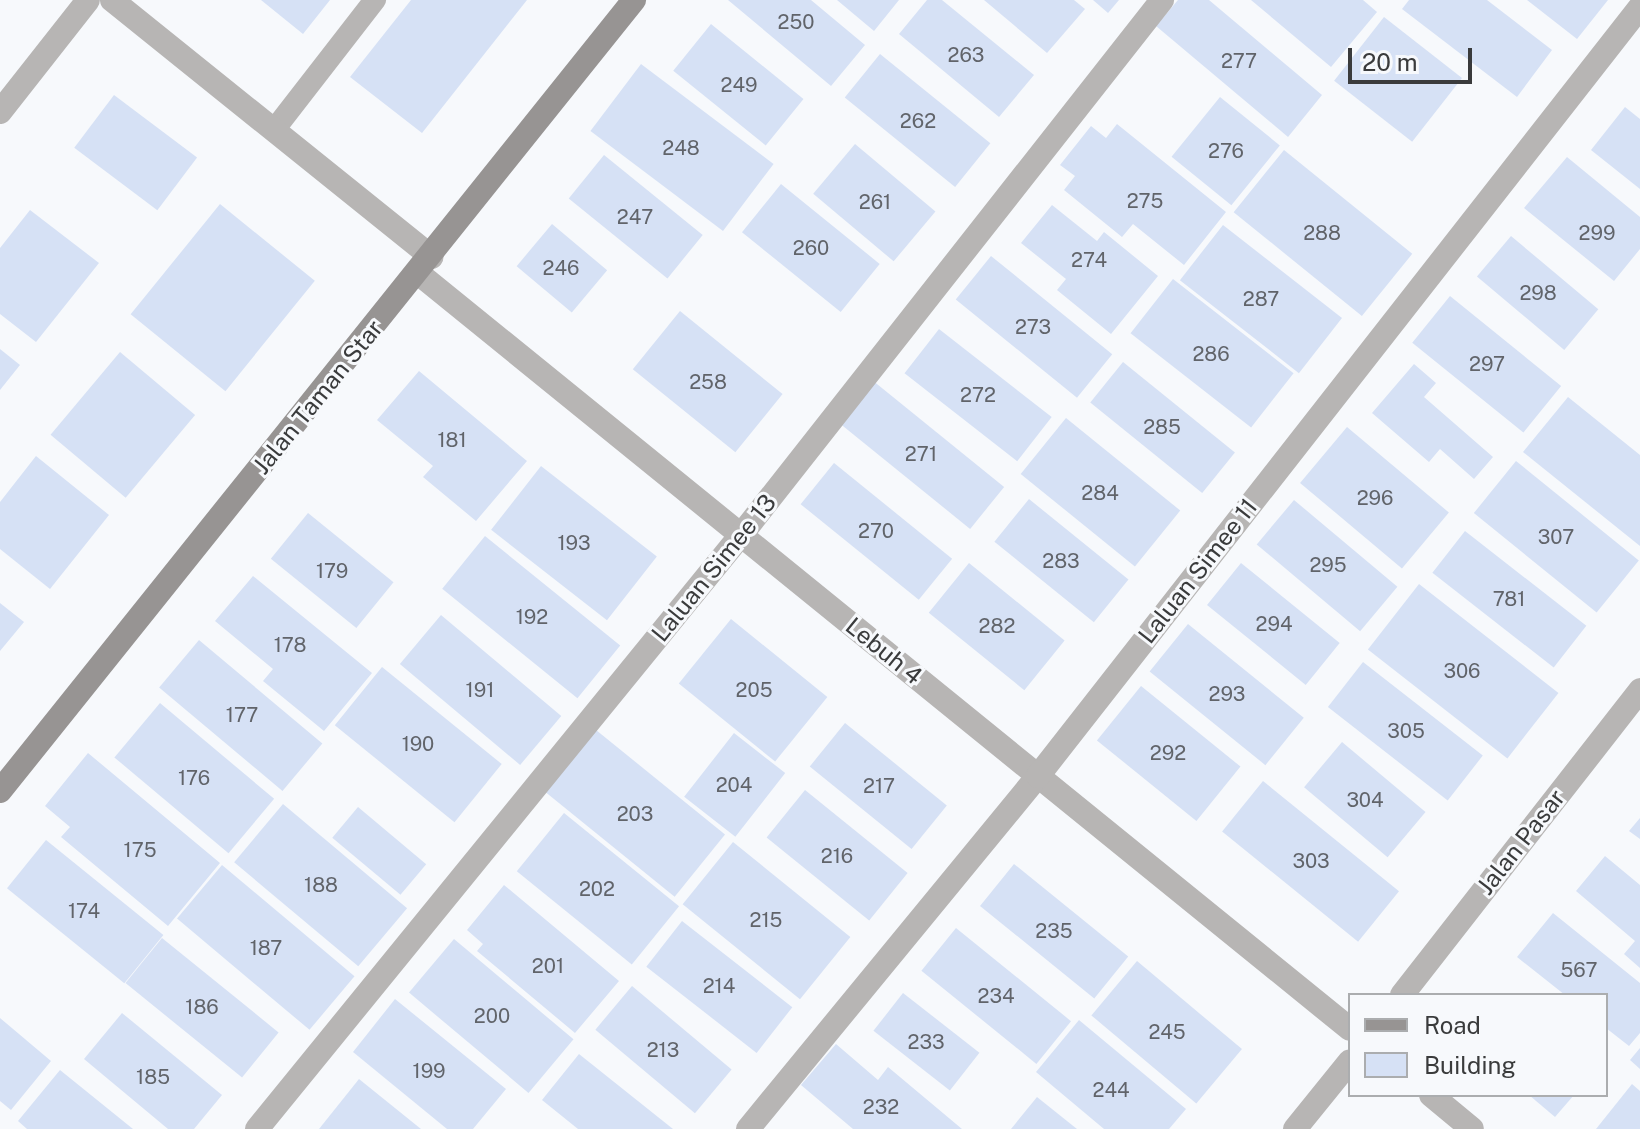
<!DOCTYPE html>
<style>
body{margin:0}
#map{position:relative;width:1640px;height:1129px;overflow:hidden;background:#f7f9fc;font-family:"Public Sans",sans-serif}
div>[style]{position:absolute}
.building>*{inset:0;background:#d6e1f5;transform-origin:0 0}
.lane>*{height:22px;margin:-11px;padding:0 11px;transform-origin:11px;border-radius:11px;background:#b7b5b4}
.street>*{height:24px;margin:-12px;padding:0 12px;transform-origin:12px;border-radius:12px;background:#b7b5b4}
.secondary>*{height:24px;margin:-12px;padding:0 12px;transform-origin:12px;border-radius:12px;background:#979493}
span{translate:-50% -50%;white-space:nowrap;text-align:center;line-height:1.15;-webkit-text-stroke:6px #f7f9fc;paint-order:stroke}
.number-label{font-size:20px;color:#61646a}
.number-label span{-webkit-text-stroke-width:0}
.street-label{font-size:24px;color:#3a3b3c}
.legend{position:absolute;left:1348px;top:993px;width:260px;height:104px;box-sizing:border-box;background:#f7f9fc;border:2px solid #abadaf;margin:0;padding:10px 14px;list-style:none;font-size:24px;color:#3a3b3c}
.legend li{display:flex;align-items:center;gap:16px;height:40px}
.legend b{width:40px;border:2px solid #abadaf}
.scale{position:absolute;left:1348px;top:48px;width:124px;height:36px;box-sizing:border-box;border:4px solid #3a3b3c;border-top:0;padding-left:10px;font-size:24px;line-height:28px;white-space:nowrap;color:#3a3b3c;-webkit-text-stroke:6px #f7f9fc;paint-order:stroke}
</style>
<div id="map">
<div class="building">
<i style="clip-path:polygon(261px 0,330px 0,303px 34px)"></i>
<i style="clip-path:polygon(411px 0,527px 0,422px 133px,350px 77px)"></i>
<i style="clip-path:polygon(728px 0,811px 0,865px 45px,831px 86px)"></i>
<i style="clip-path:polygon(837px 0,899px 0,874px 31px)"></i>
<i style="clip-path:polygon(927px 0,942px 0,1034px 75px,999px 117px,899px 34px)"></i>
<i style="clip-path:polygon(984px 0,1074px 0,1085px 9px,1047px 53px)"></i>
<i style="clip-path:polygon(1093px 0,1119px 0,1108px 13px)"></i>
<i style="clip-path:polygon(1178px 0,1209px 0,1322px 95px,1288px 137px,1156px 26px)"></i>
<i style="clip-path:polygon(1251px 0,1363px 0,1377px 12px,1331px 67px)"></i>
<i style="clip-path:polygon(1409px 0,1487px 0,1552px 50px,1517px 97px,1402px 9px)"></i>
<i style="clip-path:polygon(1527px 0,1608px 0,1577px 39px)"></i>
<i style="left:1384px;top:17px;width:99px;height:81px;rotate:38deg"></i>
<i style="left:711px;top:24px;width:119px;height:60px;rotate:39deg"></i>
<i style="left:880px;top:54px;width:142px;height:56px;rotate:39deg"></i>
<i style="left:641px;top:64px;width:166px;height:84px;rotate:37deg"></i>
<i style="left:114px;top:95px;width:104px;height:66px;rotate:37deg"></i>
<i style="left:1220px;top:97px;width:77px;height:77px;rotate:39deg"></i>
<i style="clip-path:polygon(1625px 107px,1640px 119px,1640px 189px,1591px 150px)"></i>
<i style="clip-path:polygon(1117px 124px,1226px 212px,1184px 265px,1133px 224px,1122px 237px,1064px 190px,1075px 176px,1060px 165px,1091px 126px,1106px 138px)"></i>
<i style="left:855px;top:144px;width:105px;height:65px;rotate:40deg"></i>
<i style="left:1284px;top:150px;width:165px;height:80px;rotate:39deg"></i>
<i style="left:604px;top:155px;width:127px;height:56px;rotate:39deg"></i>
<i style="clip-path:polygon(1567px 157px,1640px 217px,1640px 249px,1614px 281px,1524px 208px)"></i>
<i style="left:781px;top:184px;width:127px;height:62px;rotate:39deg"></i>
<i style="left:220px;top:204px;width:122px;height:142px;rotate:39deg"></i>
<i style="clip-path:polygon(1052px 205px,1097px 241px,1104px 232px,1158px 276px,1111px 334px,1057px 290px,1066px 279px,1021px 243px)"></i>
<i style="clip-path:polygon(30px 210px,99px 263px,36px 342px,0 314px,0 248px)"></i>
<i style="left:552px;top:224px;width:72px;height:55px;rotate:40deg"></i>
<i style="left:1223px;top:225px;width:151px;height:70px;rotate:38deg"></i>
<i style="left:1511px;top:236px;width:114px;height:53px;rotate:40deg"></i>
<i style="left:991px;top:256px;width:156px;height:56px;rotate:39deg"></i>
<i style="left:1173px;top:279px;width:153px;height:69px;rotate:38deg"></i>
<i style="left:1450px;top:296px;width:143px;height:60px;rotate:39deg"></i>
<i style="left:680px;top:311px;width:132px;height:75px;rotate:39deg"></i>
<i style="left:939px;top:329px;width:143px;height:56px;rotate:38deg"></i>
<i style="clip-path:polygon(0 349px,20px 365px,0 390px)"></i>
<i style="left:120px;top:352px;width:98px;height:108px;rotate:40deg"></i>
<i style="left:1123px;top:362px;width:144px;height:52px;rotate:39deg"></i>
<i style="clip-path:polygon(1414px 364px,1436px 383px,1424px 397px,1493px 457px,1474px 479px,1440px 449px,1429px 462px,1372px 413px)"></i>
<i style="clip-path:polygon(419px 371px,527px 461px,476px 521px,423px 477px,433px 466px,377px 420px)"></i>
<i style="left:872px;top:380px;width:170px;height:54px;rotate:39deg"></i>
<i style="clip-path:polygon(1568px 397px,1640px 455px,1640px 546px,1523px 452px)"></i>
<i style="left:1066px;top:418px;width:147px;height:72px;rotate:39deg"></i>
<i style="left:1347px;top:427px;width:133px;height:73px;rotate:40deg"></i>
<i style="clip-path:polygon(36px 456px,109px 515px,50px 589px,0 549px,0 502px)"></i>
<i style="left:1516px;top:461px;width:158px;height:67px;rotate:39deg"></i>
<i style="left:834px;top:463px;width:152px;height:53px;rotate:39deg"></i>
<i style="left:541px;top:466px;width:147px;height:81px;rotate:38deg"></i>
<i style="left:1029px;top:499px;width:128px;height:55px;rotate:39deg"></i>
<i style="left:1294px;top:500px;width:135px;height:58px;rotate:40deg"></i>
<i style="left:308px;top:513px;width:110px;height:59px;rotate:39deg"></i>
<i style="left:1465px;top:531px;width:154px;height:53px;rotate:38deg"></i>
<i style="left:485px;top:536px;width:174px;height:68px;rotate:39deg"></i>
<i style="left:969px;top:563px;width:123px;height:64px;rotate:39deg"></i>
<i style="left:1241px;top:563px;width:127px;height:54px;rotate:39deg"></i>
<i style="clip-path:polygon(253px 576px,372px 673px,324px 731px,263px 681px,273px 669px,215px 621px)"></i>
<i style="left:1419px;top:584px;width:177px;height:83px;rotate:38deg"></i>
<i style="clip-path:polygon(0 603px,24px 622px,0 651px)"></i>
<i style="left:441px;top:615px;width:157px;height:64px;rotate:40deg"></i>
<i style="left:731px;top:619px;width:124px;height:83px;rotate:39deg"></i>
<i style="left:1188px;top:624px;width:149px;height:61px;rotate:39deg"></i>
<i style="left:199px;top:640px;width:161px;height:62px;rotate:40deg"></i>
<i style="left:1363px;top:662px;width:152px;height:57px;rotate:38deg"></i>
<i style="left:382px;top:667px;width:154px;height:75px;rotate:39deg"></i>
<i style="left:1141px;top:686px;width:128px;height:70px;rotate:39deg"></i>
<i style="left:160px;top:703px;width:149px;height:71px;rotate:40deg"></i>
<i style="left:845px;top:723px;width:131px;height:56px;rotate:39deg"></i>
<i style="left:596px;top:730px;width:166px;height:80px;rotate:39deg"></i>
<i style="left:734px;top:733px;width:65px;height:81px;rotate:38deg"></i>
<i style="left:1342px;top:742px;width:109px;height:59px;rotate:40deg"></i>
<i style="clip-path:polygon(88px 753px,220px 863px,168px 926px,61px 837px,70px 827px,45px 806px)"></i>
<i style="left:1263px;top:781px;width:175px;height:65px;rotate:39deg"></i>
<i style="left:805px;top:790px;width:132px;height:61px;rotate:39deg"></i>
<i style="left:283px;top:804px;width:162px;height:76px;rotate:40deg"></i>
<i style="left:358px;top:807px;width:89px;height:40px;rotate:40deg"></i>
<i style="left:564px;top:813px;width:148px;height:75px;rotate:39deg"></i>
<i style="clip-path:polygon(1640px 818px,1640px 839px,1629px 831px)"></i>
<i style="left:46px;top:840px;width:151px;height:62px;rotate:39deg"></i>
<i style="left:733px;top:842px;width:151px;height:80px;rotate:39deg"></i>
<i style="clip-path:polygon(1605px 856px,1640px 885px,1640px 968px,1624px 954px,1635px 941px,1576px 891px)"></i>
<i style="left:1014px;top:864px;width:147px;height:54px;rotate:39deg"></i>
<i style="left:222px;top:865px;width:173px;height:70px;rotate:40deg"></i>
<i style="clip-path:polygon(504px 885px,619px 981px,575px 1033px,477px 951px,483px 944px,467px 930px)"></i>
<i style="clip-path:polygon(1553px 913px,1640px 983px,1640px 1033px,1629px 1046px,1606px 1028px,1606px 995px,1565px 995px,1517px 957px)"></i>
<i style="left:682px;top:921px;width:140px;height:58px;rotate:38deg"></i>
<i style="left:956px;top:928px;width:148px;height:55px;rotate:39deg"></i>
<i style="left:162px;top:938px;width:150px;height:58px;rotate:39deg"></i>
<i style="left:454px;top:939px;width:156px;height:70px;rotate:40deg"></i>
<i style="left:1137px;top:961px;width:137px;height:71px;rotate:40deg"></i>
<i style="left:632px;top:986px;width:130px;height:57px;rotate:40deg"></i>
<i style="left:903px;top:993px;width:97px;height:48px;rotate:38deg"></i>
<i style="clip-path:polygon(395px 999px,506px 1089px,473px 1129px,447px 1129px,353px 1052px)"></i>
<i style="clip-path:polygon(122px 1013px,222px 1095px,194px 1129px,168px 1129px,84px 1059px)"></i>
<i style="clip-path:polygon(0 1018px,51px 1061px,11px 1110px,0 1101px)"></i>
<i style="clip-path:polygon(1079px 1020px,1186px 1109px,1169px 1129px,1104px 1129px,1036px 1072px)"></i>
<i style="clip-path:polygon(836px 1044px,878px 1080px,888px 1067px,962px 1129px,853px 1129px,801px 1085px)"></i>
<i style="clip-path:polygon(1640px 1048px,1640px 1069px,1630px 1060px)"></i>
<i style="clip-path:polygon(579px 1054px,673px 1129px,578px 1129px,542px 1100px)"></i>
<i style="clip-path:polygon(60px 1070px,133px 1129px,27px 1129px,18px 1121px)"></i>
<i style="clip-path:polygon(359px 1079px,421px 1129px,319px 1129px)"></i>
<i style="clip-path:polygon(1632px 1084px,1640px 1091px,1640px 1129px,1596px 1129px)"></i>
<i style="clip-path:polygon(1529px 1095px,1574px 1095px,1555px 1117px)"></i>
<i style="clip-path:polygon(1037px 1097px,1077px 1129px,1011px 1129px)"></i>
</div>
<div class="lane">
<i style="left:274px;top:130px;width:165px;rotate:-52.2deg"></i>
</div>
<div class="street">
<i style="left:112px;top:0;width:410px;rotate:38.8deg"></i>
<i style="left:0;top:112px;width:142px;rotate:-51.8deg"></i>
<i style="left:418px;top:273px;width:1200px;rotate:39.05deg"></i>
<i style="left:1402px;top:995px;width:387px;rotate:-52deg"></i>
<i style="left:1431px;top:1095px;width:53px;rotate:39.7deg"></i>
<i style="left:257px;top:1129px;width:766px;rotate:-50.83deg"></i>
<i style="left:741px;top:535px;width:681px;rotate:-51.8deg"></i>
<i style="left:748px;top:1129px;width:457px;rotate:-50.6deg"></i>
<i style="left:1038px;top:776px;width:977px;rotate:-51.94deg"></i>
<i style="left:1295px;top:1129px;width:87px;rotate:-51deg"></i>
</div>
<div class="secondary">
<i style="left:0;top:791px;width:1014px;rotate:-51.29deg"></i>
</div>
<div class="number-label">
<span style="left:796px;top:22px">250</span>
<span style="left:966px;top:55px">263</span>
<span style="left:1239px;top:61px">277</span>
<span style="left:739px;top:85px">249</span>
<span style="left:918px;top:121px">262</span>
<span style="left:681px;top:148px">248</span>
<span style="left:1226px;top:151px">276</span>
<span style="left:1145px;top:201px">275</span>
<span style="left:875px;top:202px">261</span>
<span style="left:635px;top:217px">247</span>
<span style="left:1322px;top:233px">288</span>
<span style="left:1597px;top:233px">299</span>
<span style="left:811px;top:248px">260</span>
<span style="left:1089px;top:260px">274</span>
<span style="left:561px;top:268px">246</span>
<span style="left:1538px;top:293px">298</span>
<span style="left:1261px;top:299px">287</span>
<span style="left:1033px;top:327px">273</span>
<span style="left:1211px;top:354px">286</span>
<span style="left:1487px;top:364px">297</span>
<span style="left:708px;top:382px">258</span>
<span style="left:978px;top:395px">272</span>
<span style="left:1162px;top:427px">285</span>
<span style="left:452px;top:440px">181</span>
<span style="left:921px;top:454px">271</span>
<span style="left:1100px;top:493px">284</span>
<span style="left:1375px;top:498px">296</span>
<span style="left:876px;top:531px">270</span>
<span style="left:1556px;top:537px">307</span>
<span style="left:574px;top:543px">193</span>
<span style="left:1061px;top:561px">283</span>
<span style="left:1328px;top:565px">295</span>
<span style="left:332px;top:571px">179</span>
<span style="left:1509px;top:599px">781</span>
<span style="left:532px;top:617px">192</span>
<span style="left:1274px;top:624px">294</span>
<span style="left:997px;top:626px">282</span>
<span style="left:290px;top:645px">178</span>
<span style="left:1462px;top:671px">306</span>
<span style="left:480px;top:690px">191</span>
<span style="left:754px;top:690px">205</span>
<span style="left:1227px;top:694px">293</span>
<span style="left:242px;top:715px">177</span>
<span style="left:1406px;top:731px">305</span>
<span style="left:418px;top:744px">190</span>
<span style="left:1168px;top:753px">292</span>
<span style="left:194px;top:778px">176</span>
<span style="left:734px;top:785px">204</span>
<span style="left:879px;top:786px">217</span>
<span style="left:1365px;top:800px">304</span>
<span style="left:635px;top:814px">203</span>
<span style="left:140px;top:850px">175</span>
<span style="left:837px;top:856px">216</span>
<span style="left:1311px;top:861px">303</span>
<span style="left:321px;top:885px">188</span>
<span style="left:597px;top:889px">202</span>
<span style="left:84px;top:911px">174</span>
<span style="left:766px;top:920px">215</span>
<span style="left:1054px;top:931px">235</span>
<span style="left:266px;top:948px">187</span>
<span style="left:548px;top:966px">201</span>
<span style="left:1579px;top:970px">567</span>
<span style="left:719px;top:986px">214</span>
<span style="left:996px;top:996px">234</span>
<span style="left:202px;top:1007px">186</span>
<span style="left:492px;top:1016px">200</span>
<span style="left:1167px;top:1032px">245</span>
<span style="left:926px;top:1042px">233</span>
<span style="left:663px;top:1050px">213</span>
<span style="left:429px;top:1071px">199</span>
<span style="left:153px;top:1077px">185</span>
<span style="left:1111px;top:1090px">244</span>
<span style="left:881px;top:1107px">232</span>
</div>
<div class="street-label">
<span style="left:318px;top:397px;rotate:-51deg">Jalan Taman Star</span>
<span style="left:714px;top:568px;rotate:-51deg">Laluan Simee 13</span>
<span style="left:1198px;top:571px;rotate:-52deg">Laluan Simee 11</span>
<span style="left:884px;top:651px;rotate:39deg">Lebuh 4</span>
<span style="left:1521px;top:842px;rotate:-52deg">Jalan Pasar</span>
</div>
<ul class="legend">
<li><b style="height:10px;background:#979493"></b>Road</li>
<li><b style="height:22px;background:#d6e1f5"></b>Building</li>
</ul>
<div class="scale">20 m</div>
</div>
